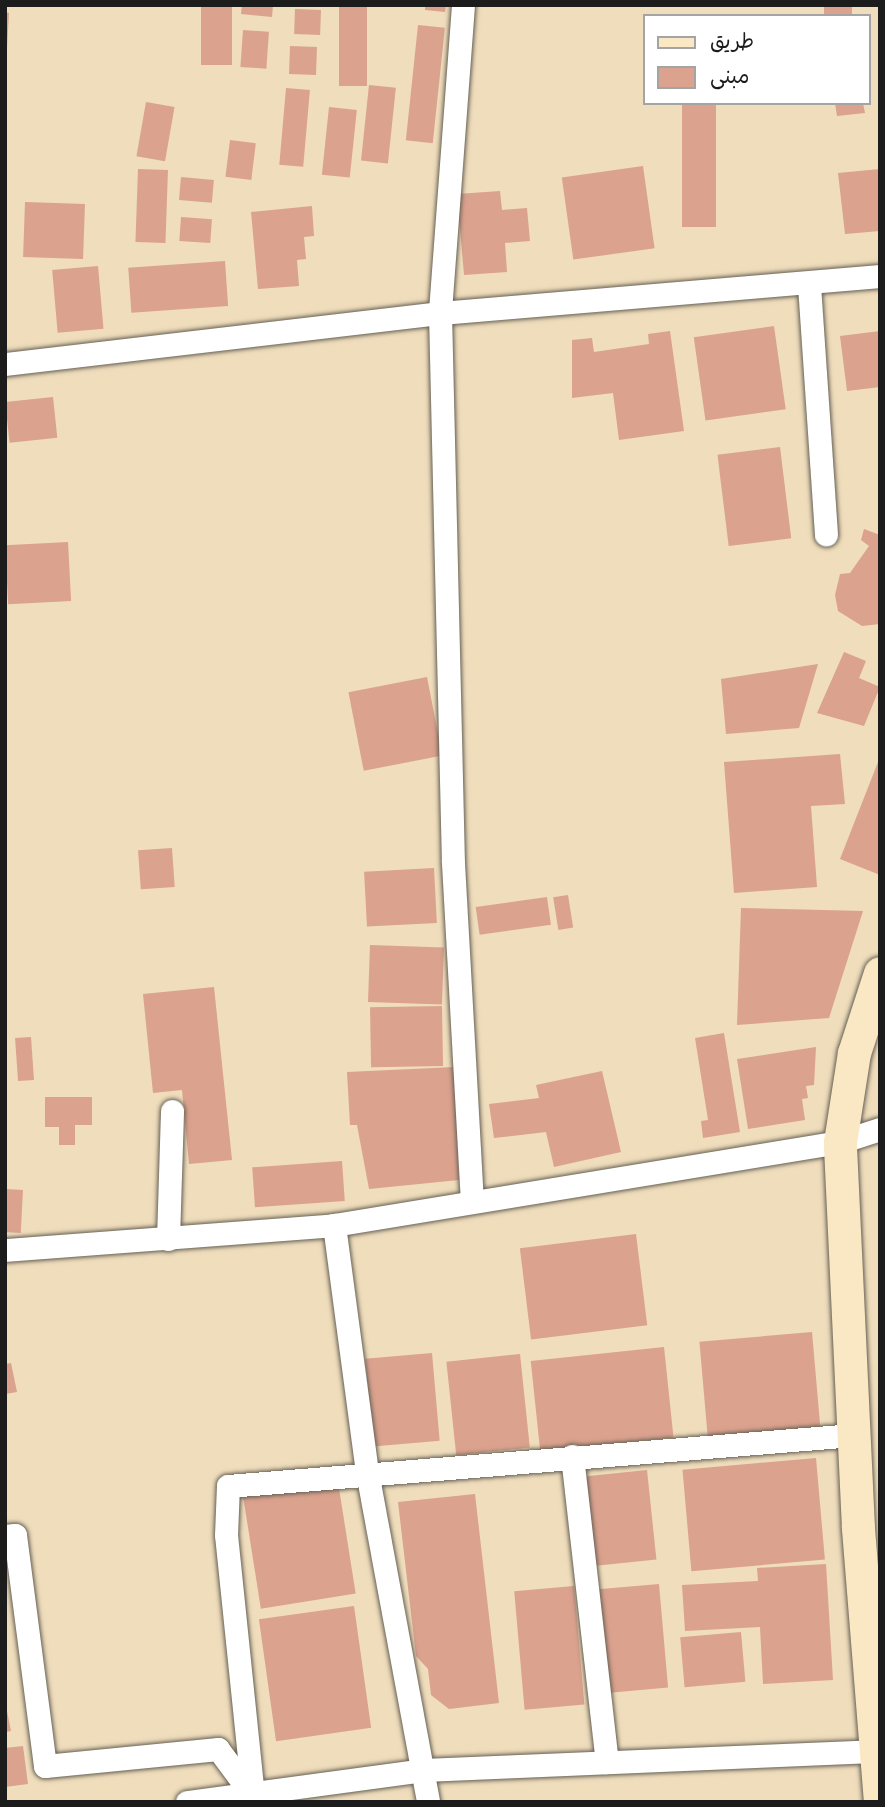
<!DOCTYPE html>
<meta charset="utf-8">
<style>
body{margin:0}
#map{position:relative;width:885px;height:1807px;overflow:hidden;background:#efddbc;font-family:"Comic Neue","Playpen Sans Arabic",sans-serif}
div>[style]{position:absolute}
.building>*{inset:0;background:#dba28e;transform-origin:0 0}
.roads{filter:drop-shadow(0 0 2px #666054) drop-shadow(0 0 2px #666054)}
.minor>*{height:23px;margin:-11.5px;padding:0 11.5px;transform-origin:11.5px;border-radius:11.5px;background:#fff}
.secondary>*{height:33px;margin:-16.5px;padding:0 16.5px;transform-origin:16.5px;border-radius:16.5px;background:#fae7c3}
span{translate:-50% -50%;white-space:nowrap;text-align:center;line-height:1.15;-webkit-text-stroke:5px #fff;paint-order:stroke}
.frame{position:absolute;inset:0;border:7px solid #1c1c1c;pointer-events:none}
.legend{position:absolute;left:643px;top:14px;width:228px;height:91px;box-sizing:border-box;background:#fff;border:2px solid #a4a4a4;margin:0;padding:9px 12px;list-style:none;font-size:21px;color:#1c1c1c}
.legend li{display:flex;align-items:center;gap:14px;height:35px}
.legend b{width:35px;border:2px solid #a4a4a4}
</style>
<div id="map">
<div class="building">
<i style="left:201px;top:5px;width:31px;height:60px"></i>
<i style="clip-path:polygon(242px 5px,273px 5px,272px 17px,241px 14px)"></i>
<i style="left:339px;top:5px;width:28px;height:81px"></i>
<i style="clip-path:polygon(425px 5px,446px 5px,445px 12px,425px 10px)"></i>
<i style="left:824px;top:5px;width:28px;height:11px"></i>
<i style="left:295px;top:9px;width:26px;height:25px;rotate:2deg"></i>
<i style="clip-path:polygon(5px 12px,9px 13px,7px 48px,5px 48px)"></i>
<i style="left:418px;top:25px;width:27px;height:116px;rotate:6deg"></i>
<i style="left:243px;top:30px;width:26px;height:37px;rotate:4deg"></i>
<i style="left:290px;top:46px;width:27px;height:28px;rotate:2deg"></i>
<i style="left:369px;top:85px;width:27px;height:76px;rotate:6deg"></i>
<i style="left:286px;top:88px;width:24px;height:77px;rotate:5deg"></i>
<i style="left:146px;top:102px;width:29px;height:55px;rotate:10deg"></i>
<i style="left:682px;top:103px;width:34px;height:124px"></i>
<i style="clip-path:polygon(835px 103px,863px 103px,865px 113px,837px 116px)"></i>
<i style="left:329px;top:107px;width:28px;height:68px;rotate:6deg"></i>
<i style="left:230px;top:140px;width:26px;height:37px;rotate:7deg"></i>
<i style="left:643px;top:166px;width:83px;height:82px;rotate:82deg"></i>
<i style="left:138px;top:169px;width:30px;height:73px;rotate:2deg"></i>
<i style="clip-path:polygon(880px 169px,880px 231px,845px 234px,838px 173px)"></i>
<i style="left:181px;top:177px;width:33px;height:23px;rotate:5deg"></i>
<i style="clip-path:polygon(500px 191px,502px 210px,527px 208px,530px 241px,505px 243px,507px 272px,464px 275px,457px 194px)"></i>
<i style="left:25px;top:202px;width:60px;height:55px;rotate:2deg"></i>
<i style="clip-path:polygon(312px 206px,314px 236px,304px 237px,306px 259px,297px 260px,299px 286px,258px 289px,251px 212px)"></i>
<i style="left:181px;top:217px;width:31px;height:24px;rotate:4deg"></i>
<i style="left:225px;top:261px;width:45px;height:97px;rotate:86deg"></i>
<i style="left:98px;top:266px;width:63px;height:46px;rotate:85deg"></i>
<i style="left:774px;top:326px;width:84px;height:81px;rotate:82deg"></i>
<i style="clip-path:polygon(670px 331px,684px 431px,619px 440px,613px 393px,572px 398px,572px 340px,592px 338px,594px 352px,649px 344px,648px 334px)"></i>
<i style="clip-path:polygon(880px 331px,880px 387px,847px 391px,840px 336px)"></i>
<i style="left:53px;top:397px;width:41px;height:48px;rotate:84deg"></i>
<i style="left:780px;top:447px;width:92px;height:63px;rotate:83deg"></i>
<i style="clip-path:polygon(864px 529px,880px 535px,880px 624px,862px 626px,838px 611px,835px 595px,840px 574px,850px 573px,869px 546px,861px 540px)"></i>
<i style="left:68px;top:542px;width:59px;height:63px;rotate:87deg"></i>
<i style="clip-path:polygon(844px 652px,866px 661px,859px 678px,880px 687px,864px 726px,817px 713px)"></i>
<i style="clip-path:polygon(818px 664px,799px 728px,726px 734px,721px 679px)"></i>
<i style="left:427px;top:677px;width:80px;height:80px;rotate:79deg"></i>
<i style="clip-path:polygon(840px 754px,845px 804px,811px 806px,817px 887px,734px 893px,724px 762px)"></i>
<i style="clip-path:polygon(880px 757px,880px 875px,840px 859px)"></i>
<i style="left:172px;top:848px;width:39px;height:34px;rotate:86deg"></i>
<i style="left:434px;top:868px;width:55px;height:70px;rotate:87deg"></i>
<i style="left:568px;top:895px;width:33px;height:15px;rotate:81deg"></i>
<i style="left:547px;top:897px;width:28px;height:72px;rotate:82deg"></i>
<i style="clip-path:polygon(741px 908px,863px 911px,829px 1018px,737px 1025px)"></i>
<i style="left:370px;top:945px;width:74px;height:57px;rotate:2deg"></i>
<i style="clip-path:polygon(214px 987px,232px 1160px,189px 1164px,182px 1090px,153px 1093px,143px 994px)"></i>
<i style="left:442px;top:1006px;width:60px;height:72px;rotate:89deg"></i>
<i style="clip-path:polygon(724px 1033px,740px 1132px,703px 1138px,701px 1121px,708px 1120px,695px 1038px)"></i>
<i style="left:31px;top:1037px;width:43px;height:16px;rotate:86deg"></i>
<i style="clip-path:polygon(816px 1047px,814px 1085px,806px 1086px,808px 1098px,802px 1099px,805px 1120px,748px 1129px,737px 1059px)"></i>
<i style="clip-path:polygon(455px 1067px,459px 1180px,369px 1189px,357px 1125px,350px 1125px,347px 1072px)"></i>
<i style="clip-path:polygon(602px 1071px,621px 1152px,554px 1167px,546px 1132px,494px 1138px,489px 1104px,539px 1098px,536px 1085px)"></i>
<i style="clip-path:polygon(45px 1097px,92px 1097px,92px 1125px,75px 1125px,75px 1145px,59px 1145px,59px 1127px,45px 1127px)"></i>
<i style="left:342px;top:1161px;width:40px;height:90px;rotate:86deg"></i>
<i style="left:5px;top:1189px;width:18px;height:43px;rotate:3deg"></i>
<i style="left:636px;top:1234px;width:92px;height:117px;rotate:83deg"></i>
<i style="left:812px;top:1332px;width:95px;height:113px;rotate:85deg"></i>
<i style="left:664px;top:1347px;width:91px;height:134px;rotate:84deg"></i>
<i style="left:432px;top:1353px;width:88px;height:67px;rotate:85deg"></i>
<i style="left:520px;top:1354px;width:94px;height:74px;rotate:84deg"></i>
<i style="clip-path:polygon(11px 1363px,17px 1392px,5px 1394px,5px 1364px)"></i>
<i style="left:816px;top:1458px;width:102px;height:134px;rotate:85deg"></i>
<i style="left:647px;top:1470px;width:90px;height:68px;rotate:84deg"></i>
<i style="left:338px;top:1482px;width:113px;height:96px;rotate:81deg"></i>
<i style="clip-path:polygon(475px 1494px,499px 1703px,449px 1709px,431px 1695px,428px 1669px,416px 1656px,398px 1502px)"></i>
<i style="clip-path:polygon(826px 1564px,833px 1680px,763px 1684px,760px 1627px,685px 1631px,682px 1585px,758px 1581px,757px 1568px)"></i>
<i style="left:659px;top:1584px;width:104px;height:61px;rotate:85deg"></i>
<i style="left:574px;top:1586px;width:119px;height:60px;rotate:85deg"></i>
<i style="left:354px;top:1606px;width:123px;height:96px;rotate:82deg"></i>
<i style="left:741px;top:1632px;width:50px;height:61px;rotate:85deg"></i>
<i style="clip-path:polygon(5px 1701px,11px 1731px,5px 1732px)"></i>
<i style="clip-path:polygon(23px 1746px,28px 1784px,5px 1787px,5px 1748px)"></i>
</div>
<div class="roads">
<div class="minor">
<i style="left:463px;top:5px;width:309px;rotate:94.3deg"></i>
<i style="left:440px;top:313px;width:550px;rotate:88.65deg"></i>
<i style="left:453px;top:863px;width:337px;rotate:86.8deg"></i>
<i style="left:809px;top:285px;width:250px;rotate:86.1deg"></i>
<i style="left:5px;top:364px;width:438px;rotate:-6.7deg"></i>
<i style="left:440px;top:313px;width:442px;rotate:-4.8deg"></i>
<i style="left:334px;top:1225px;width:249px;rotate:82.4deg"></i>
<i style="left:367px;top:1472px;width:336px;rotate:79.5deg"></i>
<i style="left:168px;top:1239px;width:128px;rotate:-88.2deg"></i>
<i style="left:5px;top:1250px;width:330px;rotate:-4.3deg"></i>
<i style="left:334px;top:1225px;width:513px;rotate:-9.32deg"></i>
<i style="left:840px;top:1142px;width:42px;rotate:-18deg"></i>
<i style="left:572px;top:1456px;width:308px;rotate:83.5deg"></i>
<i style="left:5px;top:1536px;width:10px;rotate:-6deg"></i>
<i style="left:15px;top:1535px;width:233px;rotate:82.6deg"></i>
<i style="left:45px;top:1766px;width:174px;rotate:-5.6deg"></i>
<i style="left:218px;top:1749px;width:59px;rotate:53.3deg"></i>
<i style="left:253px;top:1796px;width:262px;rotate:-95.9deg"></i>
<i style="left:226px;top:1535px;width:49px;rotate:-87.7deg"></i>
<i style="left:228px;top:1486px;width:627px;rotate:-4.66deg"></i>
<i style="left:187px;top:1802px;width:238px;rotate:-7.7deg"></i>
<i style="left:423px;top:1770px;width:457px;rotate:-2.4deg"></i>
</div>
<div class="secondary">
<i style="left:880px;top:1802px;width:275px;rotate:-94.6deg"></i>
<i style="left:858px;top:1528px;width:386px;rotate:-92.7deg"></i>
<i style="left:840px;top:1142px;width:90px;rotate:-81.1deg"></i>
<i style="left:854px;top:1053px;width:84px;rotate:-72deg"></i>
</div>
</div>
<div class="frame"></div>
<ul class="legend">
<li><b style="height:9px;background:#fae7c3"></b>طريق</li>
<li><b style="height:19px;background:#dba28e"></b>مبنى</li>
</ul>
</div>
